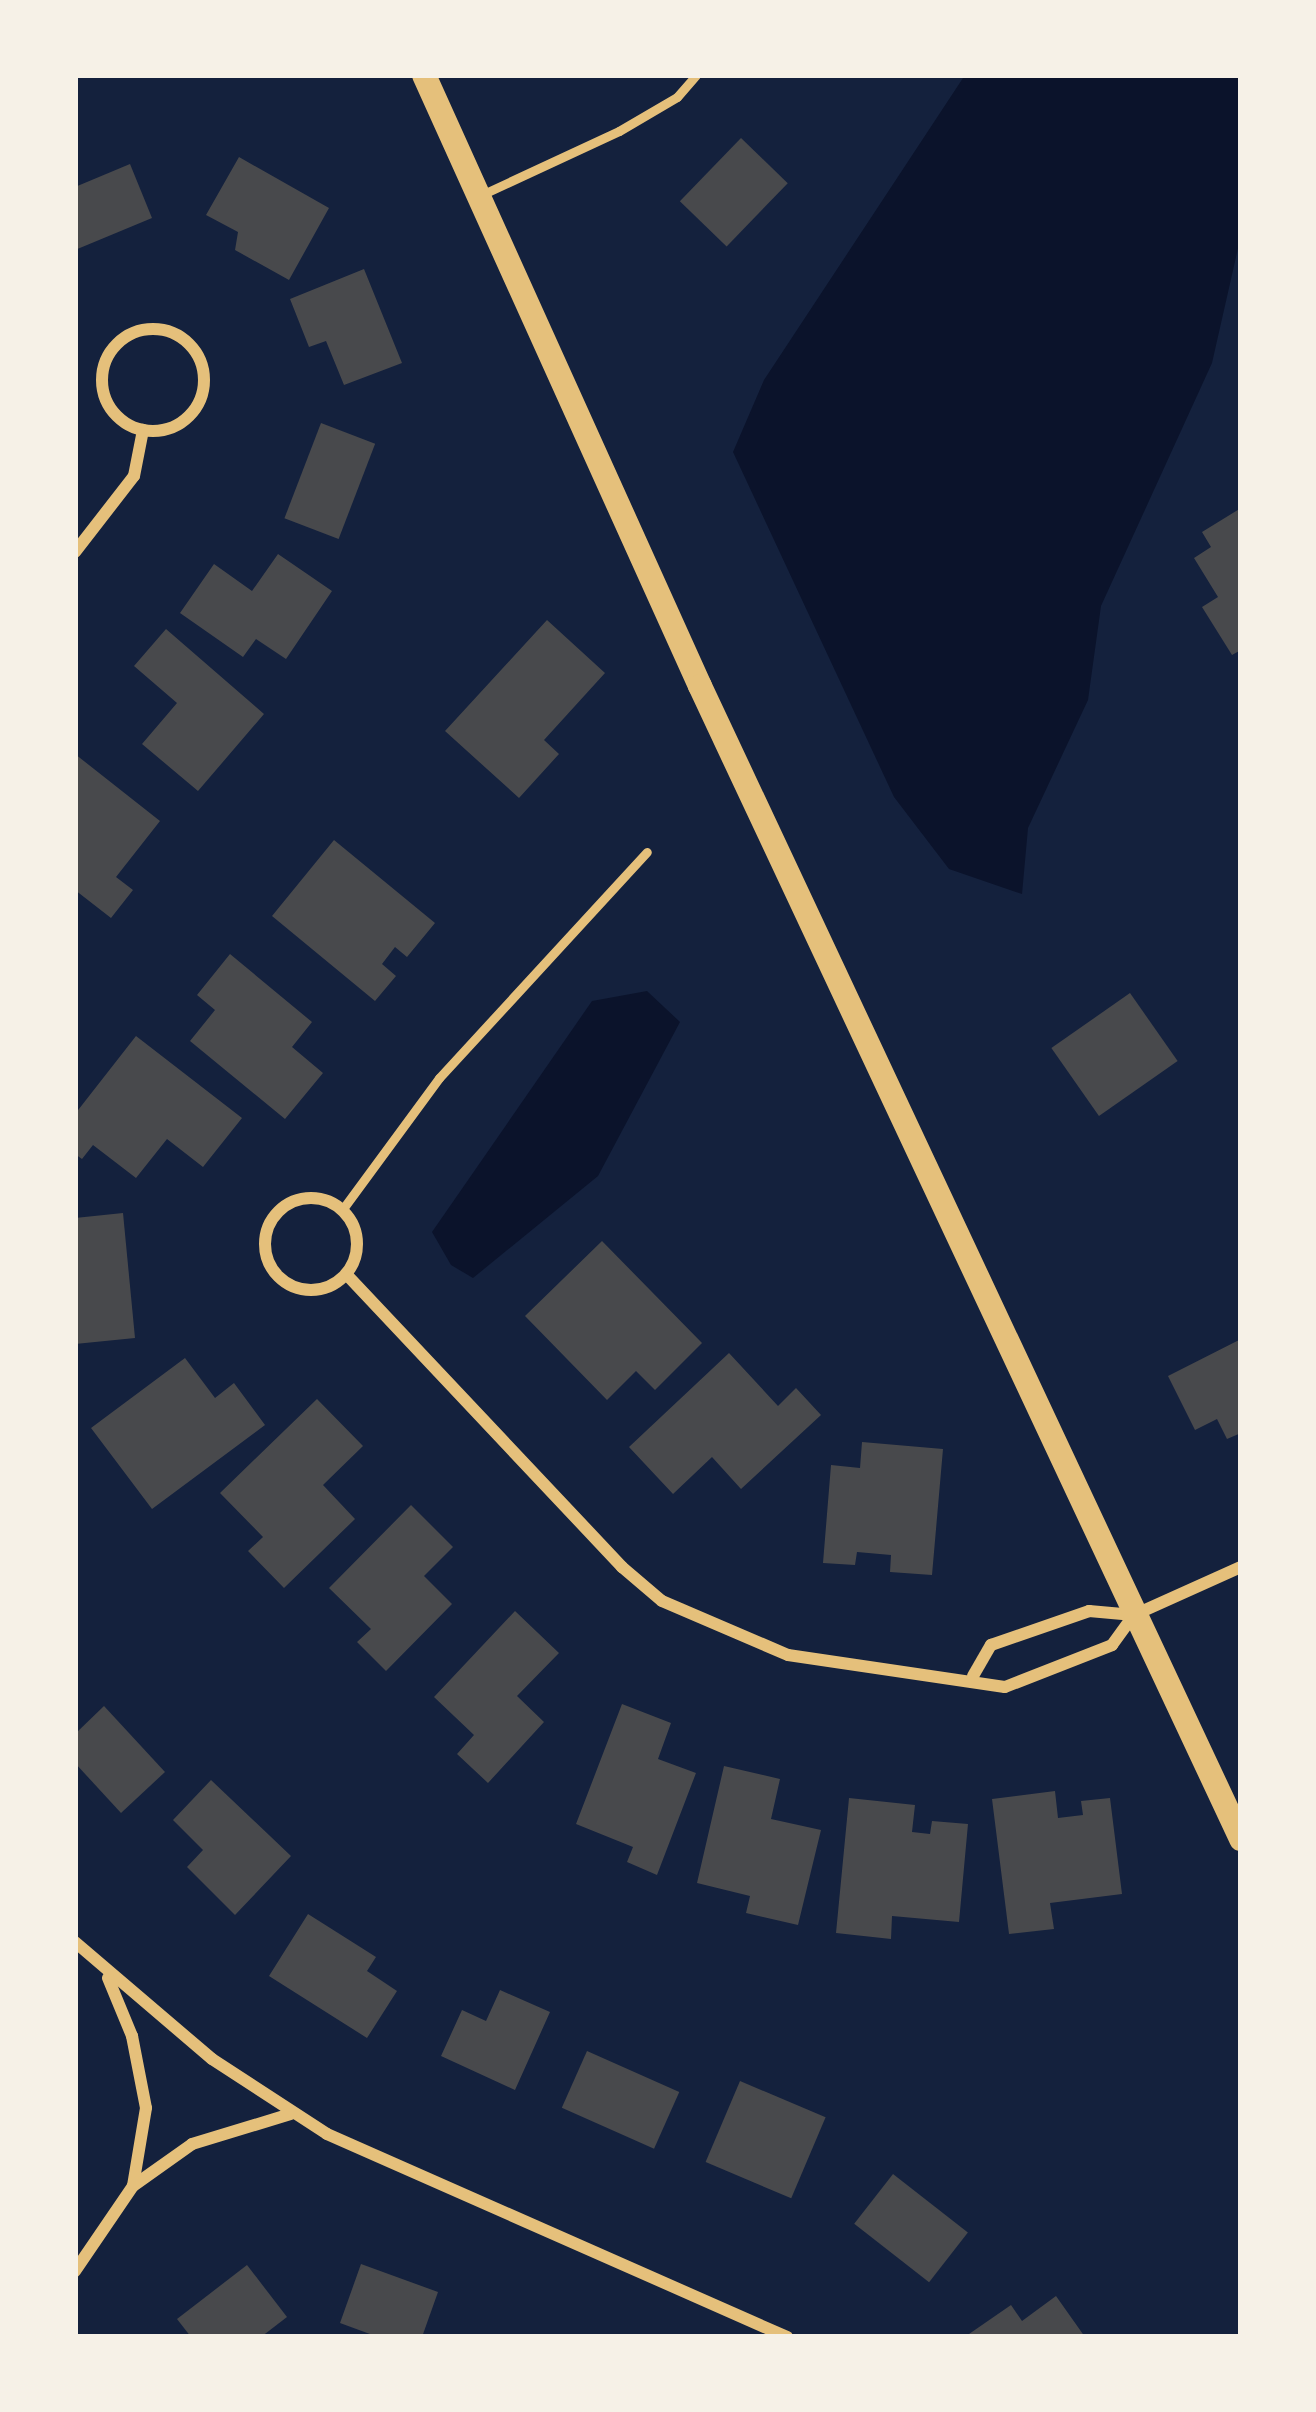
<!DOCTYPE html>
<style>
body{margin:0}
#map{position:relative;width:1316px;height:2412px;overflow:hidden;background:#14213d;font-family:"Sofia Sans Condensed",sans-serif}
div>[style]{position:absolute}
.water>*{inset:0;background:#0b132b}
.building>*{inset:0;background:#48494c;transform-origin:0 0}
.service>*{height:9px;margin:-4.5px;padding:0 4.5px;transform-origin:4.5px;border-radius:4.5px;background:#e5c07b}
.minor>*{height:12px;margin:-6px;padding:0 6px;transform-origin:6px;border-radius:6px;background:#e5c07b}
.minor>.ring{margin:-6px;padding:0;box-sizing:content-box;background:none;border:12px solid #e5c07b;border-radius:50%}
.secondary>*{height:24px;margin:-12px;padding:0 12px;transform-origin:12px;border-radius:12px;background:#e5c07b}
span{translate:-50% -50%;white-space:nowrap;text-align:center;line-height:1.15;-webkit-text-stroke:9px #f6f1e7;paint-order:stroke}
.frame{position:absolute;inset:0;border:78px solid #f6f1e7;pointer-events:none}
</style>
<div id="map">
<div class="water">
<i style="clip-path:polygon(965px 75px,1241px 75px,1241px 235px,1212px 363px,1101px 606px,1088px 700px,1028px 828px,1022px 894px,949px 869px,894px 797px,733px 452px,764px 380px)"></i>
<i style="clip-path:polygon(647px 991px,680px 1022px,598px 1176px,473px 1278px,451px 1265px,432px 1232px,592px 1001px)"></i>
</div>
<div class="building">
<i style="left:741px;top:138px;width:65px;height:88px;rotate:44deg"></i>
<i style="clip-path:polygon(239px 157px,329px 208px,289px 280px,235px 250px,238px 232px,206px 215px)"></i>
<i style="clip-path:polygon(130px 164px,152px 218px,75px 250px,75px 187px)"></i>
<i style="clip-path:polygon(364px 269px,402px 363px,344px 385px,326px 341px,309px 347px,290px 299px)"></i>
<i style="left:321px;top:423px;width:58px;height:102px;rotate:21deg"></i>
<i style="clip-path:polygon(1241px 508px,1241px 650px,1232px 655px,1202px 607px,1218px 597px,1194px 558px,1211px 547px,1202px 532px)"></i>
<i style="clip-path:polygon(278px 554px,332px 591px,286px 659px,256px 639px,243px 657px,180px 613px,214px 564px,252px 591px)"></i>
<i style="clip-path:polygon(547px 620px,605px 673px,544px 740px,559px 754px,519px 798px,445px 731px)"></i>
<i style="clip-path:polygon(166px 629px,264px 714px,198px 791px,142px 744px,177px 703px,134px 666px)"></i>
<i style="clip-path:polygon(75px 754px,160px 821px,116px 877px,133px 890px,111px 918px,75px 890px)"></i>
<i style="clip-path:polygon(334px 840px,435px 923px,407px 957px,395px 947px,382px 964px,396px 976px,375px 1001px,272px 916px)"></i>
<i style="clip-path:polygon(230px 954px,312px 1022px,292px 1047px,323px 1073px,285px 1119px,190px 1041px,215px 1010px,197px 995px)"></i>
<i style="left:1130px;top:993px;width:83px;height:96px;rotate:55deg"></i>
<i style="clip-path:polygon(136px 1036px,242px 1118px,203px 1167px,167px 1139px,136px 1178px,93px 1145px,82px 1159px,75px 1154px,75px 1114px)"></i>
<i style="clip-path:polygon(123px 1213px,135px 1338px,75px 1344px,75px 1218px)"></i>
<i style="clip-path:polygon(602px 1241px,702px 1343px,655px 1390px,636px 1371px,607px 1400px,525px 1316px)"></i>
<i style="clip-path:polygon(1241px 1339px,1241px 1433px,1227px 1439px,1217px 1419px,1195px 1430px,1168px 1376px)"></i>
<i style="clip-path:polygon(729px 1353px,778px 1406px,796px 1388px,821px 1415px,741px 1489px,712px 1457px,673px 1494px,629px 1447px)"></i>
<i style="clip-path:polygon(185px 1358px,215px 1398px,234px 1383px,265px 1425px,152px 1509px,91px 1428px)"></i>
<i style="clip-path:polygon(317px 1399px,363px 1446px,323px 1485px,355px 1519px,284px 1588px,248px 1551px,263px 1537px,220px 1493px)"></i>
<i style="clip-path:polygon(862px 1442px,943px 1449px,932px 1575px,890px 1572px,891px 1555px,857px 1552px,855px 1565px,823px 1563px,831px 1465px,860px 1468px)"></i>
<i style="clip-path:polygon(411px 1505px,453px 1547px,424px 1576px,452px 1604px,386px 1671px,357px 1642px,371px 1629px,329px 1588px)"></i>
<i style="clip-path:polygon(515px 1611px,559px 1653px,517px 1696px,544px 1722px,488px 1783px,457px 1754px,474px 1735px,434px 1697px)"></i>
<i style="clip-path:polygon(622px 1704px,671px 1723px,658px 1759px,696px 1773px,657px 1875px,627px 1862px,633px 1847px,576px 1824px)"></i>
<i style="clip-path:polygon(104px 1706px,165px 1772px,121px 1813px,75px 1763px,75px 1734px)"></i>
<i style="clip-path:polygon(724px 1766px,780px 1779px,771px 1819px,821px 1830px,798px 1925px,746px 1913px,750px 1896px,697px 1883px)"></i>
<i style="clip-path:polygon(211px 1780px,291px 1856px,235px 1915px,187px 1867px,203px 1850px,173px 1820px)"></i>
<i style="clip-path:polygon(1055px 1791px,1058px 1818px,1083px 1815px,1081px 1801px,1110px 1798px,1122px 1894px,1050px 1903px,1054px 1929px,1009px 1934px,992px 1799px)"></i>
<i style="clip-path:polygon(849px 1798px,915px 1805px,912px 1832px,930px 1834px,932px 1821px,968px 1824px,959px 1922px,892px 1916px,891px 1939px,836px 1933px)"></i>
<i style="clip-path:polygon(308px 1914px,376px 1957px,367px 1971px,397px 1991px,367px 2038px,269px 1976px)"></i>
<i style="clip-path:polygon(500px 1990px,550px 2012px,515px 2090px,441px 2056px,462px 2010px,486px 2021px)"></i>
<i style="left:587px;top:2051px;width:101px;height:62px;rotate:24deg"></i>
<i style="left:740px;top:2081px;width:93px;height:88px;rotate:23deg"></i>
<i style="left:893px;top:2174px;width:95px;height:63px;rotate:38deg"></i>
<i style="clip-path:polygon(361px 2264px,438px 2292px,422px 2337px,378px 2337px,340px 2323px)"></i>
<i style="clip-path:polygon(247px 2265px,287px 2317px,261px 2337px,191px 2337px,177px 2319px)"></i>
<i style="clip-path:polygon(1056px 2296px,1085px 2337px,969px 2334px,1011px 2305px,1022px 2321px)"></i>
</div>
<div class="service">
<i style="left:479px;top:196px;width:154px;rotate:-24.9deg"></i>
<i style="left:619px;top:131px;width:67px;rotate:-30.4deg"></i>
<i style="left:677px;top:97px;width:29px;rotate:-49deg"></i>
<i style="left:342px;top:1210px;width:164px;rotate:-53.7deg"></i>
<i style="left:439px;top:1078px;width:307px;rotate:-47.4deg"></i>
</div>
<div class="minor">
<i class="ring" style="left:102px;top:329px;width:90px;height:90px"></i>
<i style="left:75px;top:552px;width:96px;rotate:-52.2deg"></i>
<i style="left:134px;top:476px;width:47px;rotate:-78.9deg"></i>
<i class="ring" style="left:265px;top:1198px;width:80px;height:80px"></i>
<i style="left:346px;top:1274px;width:403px;rotate:46.7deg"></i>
<i style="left:622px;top:1567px;width:52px;rotate:40.4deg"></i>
<i style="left:662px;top:1601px;width:137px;rotate:23.2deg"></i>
<i style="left:788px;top:1655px;width:219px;rotate:8.4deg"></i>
<i style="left:1005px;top:1687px;width:115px;rotate:-21.4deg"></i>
<i style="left:1112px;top:1645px;width:37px;rotate:-54deg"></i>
<i style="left:1134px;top:1615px;width:117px;rotate:-24.2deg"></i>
<i style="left:973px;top:1676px;width:36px;rotate:-60deg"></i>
<i style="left:991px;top:1645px;width:104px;rotate:-19.1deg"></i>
<i style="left:1089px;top:1611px;width:45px;rotate:5.1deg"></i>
<i style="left:75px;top:1942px;width:180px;rotate:40.5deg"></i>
<i style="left:212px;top:2059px;width:137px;rotate:33.1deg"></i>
<i style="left:327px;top:2134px;width:503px;rotate:23.81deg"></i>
<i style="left:108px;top:1978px;width:63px;rotate:67.5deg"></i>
<i style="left:132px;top:2036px;width:73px;rotate:79deg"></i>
<i style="left:146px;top:2108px;width:79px;rotate:99.5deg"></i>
<i style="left:75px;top:2271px;width:103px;rotate:-55.7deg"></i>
<i style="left:133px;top:2186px;width:72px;rotate:-35.4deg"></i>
<i style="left:192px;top:2144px;width:103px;rotate:-16.9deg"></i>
</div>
<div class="secondary">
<i style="left:424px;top:75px;width:670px;rotate:65.69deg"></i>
<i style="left:700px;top:686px;width:1274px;rotate:64.86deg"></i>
</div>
<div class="frame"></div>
</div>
